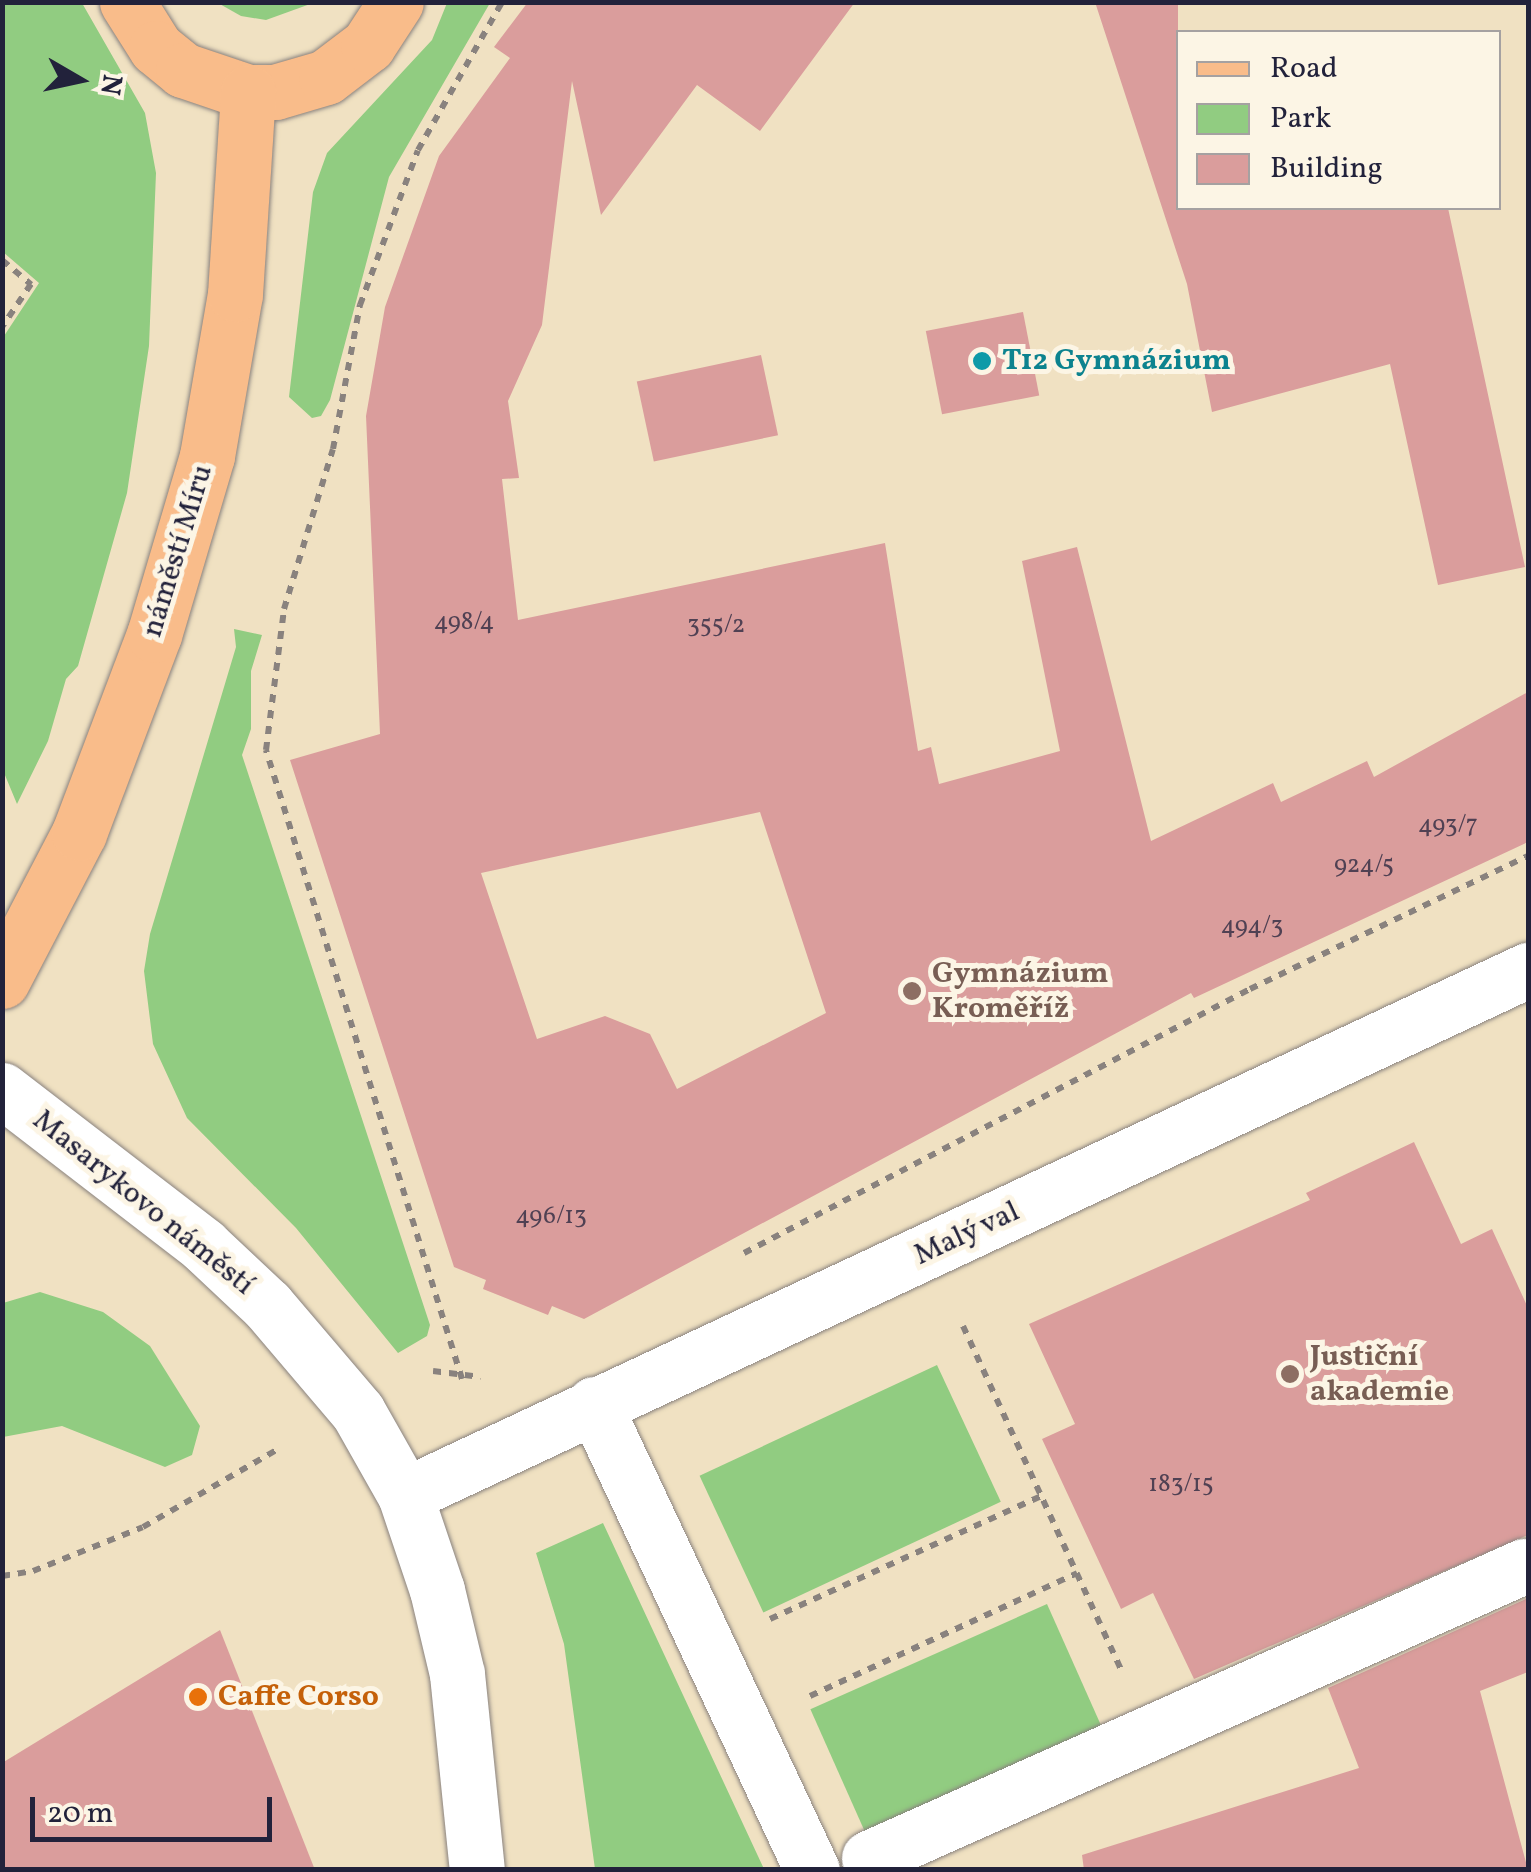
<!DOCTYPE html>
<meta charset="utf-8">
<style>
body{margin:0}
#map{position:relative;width:1531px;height:1872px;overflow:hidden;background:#f0e1c2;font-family:Vollkorn,serif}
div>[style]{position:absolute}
.green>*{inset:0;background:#91cc81;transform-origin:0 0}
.building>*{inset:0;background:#da9d9c;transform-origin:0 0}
.path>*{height:6px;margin-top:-3px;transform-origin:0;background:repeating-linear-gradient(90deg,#89827e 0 8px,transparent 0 16px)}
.roads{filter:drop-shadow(0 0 2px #89827e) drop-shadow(0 0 2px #89827e)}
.minor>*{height:55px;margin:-27.5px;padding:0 27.5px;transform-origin:27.5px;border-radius:27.5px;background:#fff}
.major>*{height:55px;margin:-27.5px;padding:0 27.5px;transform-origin:27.5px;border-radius:27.5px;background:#f9bc8a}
.dots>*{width:28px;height:28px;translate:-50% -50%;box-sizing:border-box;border:5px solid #fcf5e5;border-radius:50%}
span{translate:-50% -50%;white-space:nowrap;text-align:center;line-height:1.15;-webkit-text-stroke:10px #fcf5e5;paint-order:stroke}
.number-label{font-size:25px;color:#504153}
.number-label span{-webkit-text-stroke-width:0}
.culture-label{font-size:30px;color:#0d838f;font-weight:700}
.left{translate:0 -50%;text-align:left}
.street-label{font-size:30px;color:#22223b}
.education-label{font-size:30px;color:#785e54;font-weight:700}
.food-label{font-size:30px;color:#c56008;font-weight:700}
.frame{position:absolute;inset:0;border:5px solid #22223b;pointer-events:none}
.legend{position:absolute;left:1176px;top:30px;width:325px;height:180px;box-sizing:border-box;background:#fcf5e5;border:2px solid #a5a1a1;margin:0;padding:12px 18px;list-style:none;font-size:30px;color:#22223b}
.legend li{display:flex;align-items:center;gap:20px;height:50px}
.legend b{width:50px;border:2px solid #a5a1a1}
.north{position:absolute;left:30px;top:30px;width:100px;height:100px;-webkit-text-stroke:8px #fcf5e5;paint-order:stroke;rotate:99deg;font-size:28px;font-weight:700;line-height:40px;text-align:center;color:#22223b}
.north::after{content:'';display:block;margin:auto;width:35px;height:45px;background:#22223b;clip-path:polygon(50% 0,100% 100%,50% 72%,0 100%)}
.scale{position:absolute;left:30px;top:1797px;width:242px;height:45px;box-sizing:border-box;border:5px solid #22223b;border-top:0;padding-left:12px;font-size:30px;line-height:35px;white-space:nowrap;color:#22223b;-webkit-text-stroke:8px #fcf5e5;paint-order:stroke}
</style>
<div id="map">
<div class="green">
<i style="clip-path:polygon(2px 3px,82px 3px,145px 113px,156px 173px,149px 346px,127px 493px,78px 666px,66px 679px,48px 741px,17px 804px,2px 768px,2px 339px,39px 283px,3px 252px)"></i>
<i style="clip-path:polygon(218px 3px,313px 3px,266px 20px,241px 16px)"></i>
<i style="clip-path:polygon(447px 3px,490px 3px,389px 177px,330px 400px,321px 416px,312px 418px,289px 397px,313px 192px,327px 153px,432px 40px)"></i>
<i style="clip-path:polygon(234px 629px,262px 635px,251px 671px,251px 729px,242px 755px,430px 1325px,427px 1336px,398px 1353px,296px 1228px,187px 1118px,153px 1044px,144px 971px,150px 934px,236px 647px)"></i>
<i style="clip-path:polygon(40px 1292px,103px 1312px,150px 1346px,200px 1426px,192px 1455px,165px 1467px,62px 1426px,3px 1437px,3px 1303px)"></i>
<i style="left:937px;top:1365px;width:151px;height:262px;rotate:65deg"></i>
<i style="clip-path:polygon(603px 1523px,764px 1869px,595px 1869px,564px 1644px,536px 1553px)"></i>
<i style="left:1047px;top:1604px;width:145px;height:259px;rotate:66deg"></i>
</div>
<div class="building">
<i style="clip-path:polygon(evenodd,528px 2px,855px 2px,760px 131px,697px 85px,601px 215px,572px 81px,542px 325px,508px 401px,519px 478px,502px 479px,518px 620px,885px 543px,918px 751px,931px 747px,939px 784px,1060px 751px,1022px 561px,1077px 547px,1151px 841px,1273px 783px,1281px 802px,1367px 761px,1374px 777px,1528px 692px,1528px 842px,1194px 998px,1191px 993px,584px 1319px,552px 1306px,548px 1315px,483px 1289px,486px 1280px,454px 1267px,290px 760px,380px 734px,366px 416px,385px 307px,439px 156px,510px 58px,494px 47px,528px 2px,760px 812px,826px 1013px,677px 1089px,650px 1034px,605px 1016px,537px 1039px,481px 873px,760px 812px)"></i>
<i style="clip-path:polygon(1095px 2px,1178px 2px,1178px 208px,1448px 208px,1525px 567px,1438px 585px,1390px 364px,1212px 412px,1187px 284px)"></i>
<i style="left:1023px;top:312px;width:85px;height:99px;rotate:79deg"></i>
<i style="left:761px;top:355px;width:82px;height:127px;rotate:78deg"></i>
<i style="clip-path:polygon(1414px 1142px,1461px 1244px,1492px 1229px,1528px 1308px,1528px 1535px,1194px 1679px,1153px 1593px,1121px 1609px,1042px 1439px,1075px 1424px,1029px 1324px,1310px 1200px,1306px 1193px)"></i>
<i style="clip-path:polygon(1528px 1598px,1528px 1672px,1480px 1691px,1528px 1870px,1084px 1870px,1082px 1855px,1359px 1768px,1328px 1688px)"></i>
<i style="clip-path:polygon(220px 1630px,315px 1870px,2px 1870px,2px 1763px)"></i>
</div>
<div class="path">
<i style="left:2px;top:260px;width:38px;rotate:40deg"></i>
<i style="left:31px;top:284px;width:52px;rotate:124deg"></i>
<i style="left:744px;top:1253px;width:571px;rotate:-27.55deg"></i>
<i style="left:1250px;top:989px;width:308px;rotate:-25.6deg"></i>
<i style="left:963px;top:1326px;width:379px;rotate:65.3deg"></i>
<i style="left:433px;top:1371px;width:48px;rotate:7.1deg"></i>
<i style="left:462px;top:1379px;width:659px;rotate:-107.31deg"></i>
<i style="left:266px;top:750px;width:142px;rotate:-82.7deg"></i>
<i style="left:284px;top:609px;width:167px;rotate:-73deg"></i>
<i style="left:333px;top:449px;width:147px;rotate:-79.4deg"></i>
<i style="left:360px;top:305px;width:165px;rotate:-69.5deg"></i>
<i style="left:418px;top:150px;width:170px;rotate:-60.4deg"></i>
<i style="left:2px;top:1576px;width:31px;rotate:-9deg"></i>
<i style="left:33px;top:1571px;width:118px;rotate:-21.8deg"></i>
<i style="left:143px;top:1527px;width:156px;rotate:-30deg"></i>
<i style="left:770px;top:1619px;width:298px;rotate:-24.4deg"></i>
<i style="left:810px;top:1696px;width:294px;rotate:-24.7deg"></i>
</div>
<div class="roads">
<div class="minor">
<i style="left:2px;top:1090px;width:254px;rotate:37.6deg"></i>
<i style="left:203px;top:1245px;width:88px;rotate:43.2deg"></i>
<i style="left:267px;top:1305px;width:140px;rotate:49.6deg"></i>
<i style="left:358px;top:1412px;width:95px;rotate:60.5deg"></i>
<i style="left:405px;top:1495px;width:100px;rotate:71.4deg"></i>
<i style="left:437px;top:1590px;width:86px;rotate:76.6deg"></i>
<i style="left:457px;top:1674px;width:197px;rotate:84.2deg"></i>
<i style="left:594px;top:1404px;width:514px;rotate:64.93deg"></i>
<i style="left:405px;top:1495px;width:1240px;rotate:-25.06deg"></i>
<i style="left:869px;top:1858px;width:717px;rotate:-24.03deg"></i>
</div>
<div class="major">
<i style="left:127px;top:2px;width:54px;rotate:57.8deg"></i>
<i style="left:156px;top:48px;width:35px;rotate:39deg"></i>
<i style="left:183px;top:70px;width:69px;rotate:18.7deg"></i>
<i style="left:248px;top:92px;width:27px"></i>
<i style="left:275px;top:92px;width:53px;rotate:-16.4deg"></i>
<i style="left:326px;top:77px;width:53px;rotate:-37.3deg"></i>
<i style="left:368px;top:45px;width:51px;rotate:-56.9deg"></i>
<i style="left:2px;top:981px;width:167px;rotate:-62.5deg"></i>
<i style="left:79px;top:833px;width:212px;rotate:-69.3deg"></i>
<i style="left:154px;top:635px;width:187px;rotate:-73.5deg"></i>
<i style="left:207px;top:456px;width:164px;rotate:-80.2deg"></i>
<i style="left:235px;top:294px;width:202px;rotate:-86.3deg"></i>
</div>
</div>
<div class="dots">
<i style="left:982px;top:361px;background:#0f9aa8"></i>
<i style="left:912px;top:991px;background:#8d6e63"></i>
<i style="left:1290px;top:1374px;background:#8d6e63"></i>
<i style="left:198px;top:1697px;background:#e8710a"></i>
</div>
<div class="number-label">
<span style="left:464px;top:623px">498/4</span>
<span style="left:716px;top:626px">355/2</span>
<span style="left:1448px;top:826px">493/7</span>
<span style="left:1364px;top:866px">924/5</span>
<span style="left:1252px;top:927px">494/3</span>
<span style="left:551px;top:1217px">496/13</span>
<span style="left:1181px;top:1485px">183/15</span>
</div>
<div class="culture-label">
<span class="left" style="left:1002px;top:361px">T12 Gymnázium</span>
</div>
<div class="street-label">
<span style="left:178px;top:551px;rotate:-73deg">náměstí Míru</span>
<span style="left:143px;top:1203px;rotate:39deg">Masarykovo náměstí</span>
<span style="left:967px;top:1234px;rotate:-25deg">Malý val</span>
</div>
<div class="education-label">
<span class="left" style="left:932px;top:991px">Gymnázium<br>Kroměříž</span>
<span class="left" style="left:1310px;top:1374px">Justiční<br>akademie</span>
</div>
<div class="food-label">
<span class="left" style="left:218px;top:1697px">Caffe Corso</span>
</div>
<div class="frame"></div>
<ul class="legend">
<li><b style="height:12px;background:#f9bc8a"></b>Road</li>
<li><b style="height:28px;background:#91cc81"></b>Park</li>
<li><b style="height:28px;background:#da9d9c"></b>Building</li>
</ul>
<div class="north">N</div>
<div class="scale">20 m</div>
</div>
